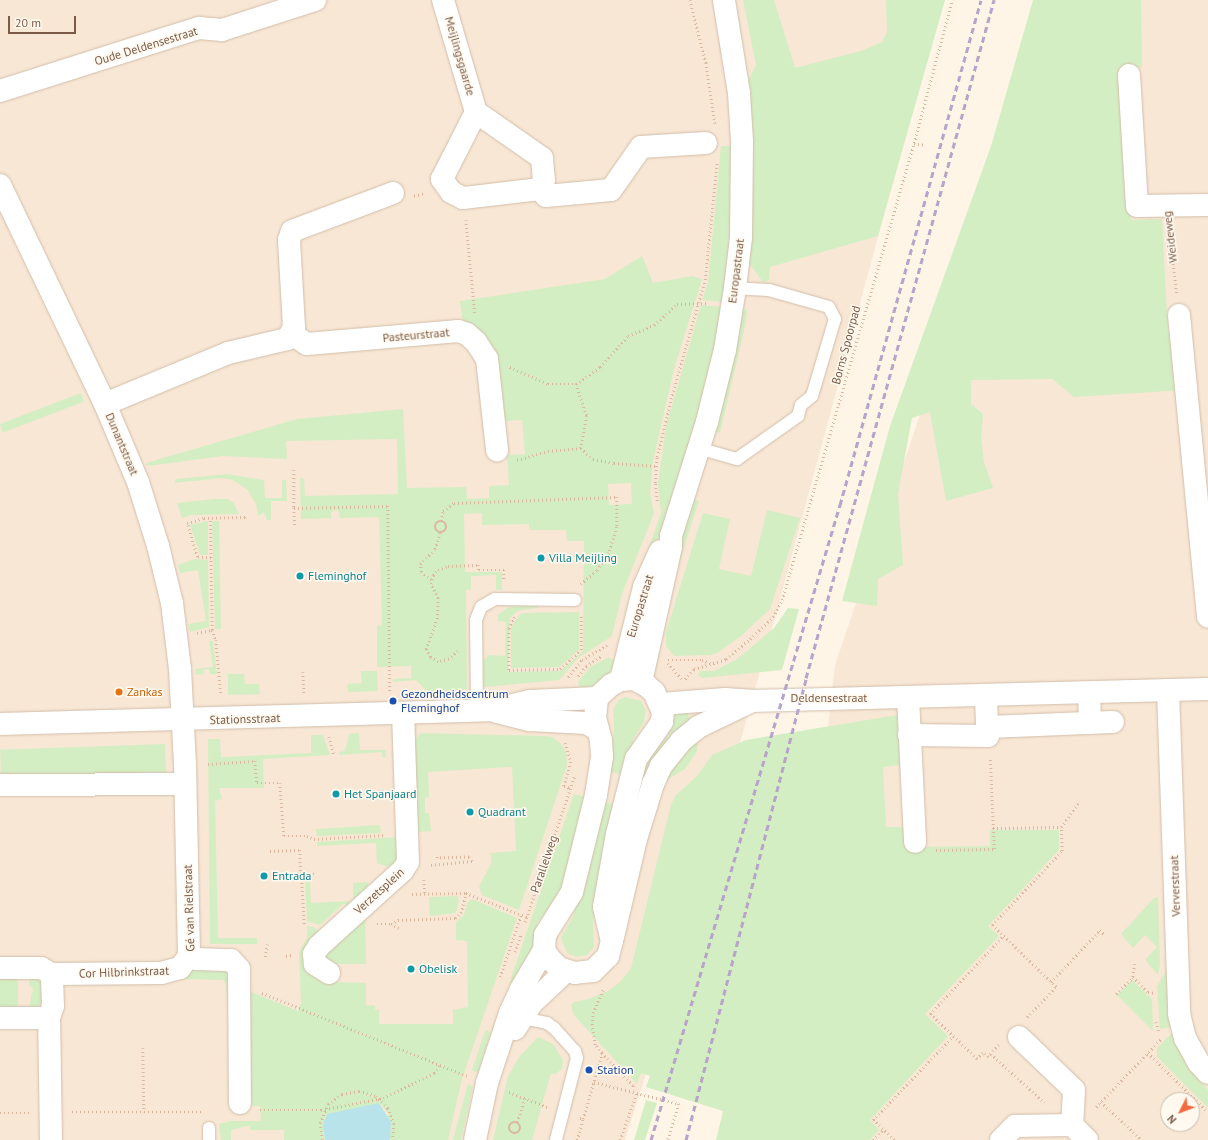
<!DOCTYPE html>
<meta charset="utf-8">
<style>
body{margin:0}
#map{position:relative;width:1208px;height:1140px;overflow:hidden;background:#fef5e7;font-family:"PT Sans",sans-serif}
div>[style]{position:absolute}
.residential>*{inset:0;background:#f7e7d4}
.green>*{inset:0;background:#d4eec3;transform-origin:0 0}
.water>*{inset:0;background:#b8e3eb}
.path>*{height:2.5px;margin-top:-1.25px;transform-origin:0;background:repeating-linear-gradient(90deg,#dcb79e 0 1px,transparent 0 4px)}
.path>.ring{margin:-1.25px;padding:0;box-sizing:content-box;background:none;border:2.5px solid #dcb79e;border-radius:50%}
.roads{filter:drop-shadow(0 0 1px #d2bdaa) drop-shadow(0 0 1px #d2bdaa)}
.service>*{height:12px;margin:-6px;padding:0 6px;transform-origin:6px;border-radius:6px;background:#fff}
.minor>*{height:22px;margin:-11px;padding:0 11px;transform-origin:11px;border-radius:11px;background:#fff}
.tertiary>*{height:22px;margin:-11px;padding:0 11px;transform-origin:11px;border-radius:11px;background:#fff}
.rail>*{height:3px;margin-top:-1.5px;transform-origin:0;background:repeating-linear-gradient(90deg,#b8a3ca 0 6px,transparent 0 10px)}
.dots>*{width:11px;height:11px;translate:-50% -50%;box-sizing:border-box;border:2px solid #fff9ef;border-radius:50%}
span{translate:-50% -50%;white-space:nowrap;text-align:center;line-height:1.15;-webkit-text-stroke:3px #fff9ef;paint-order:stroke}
.street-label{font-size:12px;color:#7b5b48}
.culture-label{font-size:12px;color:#0d838f}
.left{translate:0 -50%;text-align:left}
.food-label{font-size:12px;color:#c56008}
.transit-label{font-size:12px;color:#164399}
.north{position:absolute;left:1160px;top:1092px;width:40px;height:40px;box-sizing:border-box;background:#fff9ef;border:1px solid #cabaac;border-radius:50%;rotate:228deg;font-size:11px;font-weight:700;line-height:16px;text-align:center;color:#7b5b48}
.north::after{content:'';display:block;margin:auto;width:14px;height:18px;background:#f36b40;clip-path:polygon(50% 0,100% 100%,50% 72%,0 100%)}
.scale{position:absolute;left:8px;top:16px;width:68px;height:18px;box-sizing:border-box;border:2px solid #7b5b48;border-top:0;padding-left:5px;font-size:12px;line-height:14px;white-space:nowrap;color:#7b5b48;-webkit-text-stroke:3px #fff9ef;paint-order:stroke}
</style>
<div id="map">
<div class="residential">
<i style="clip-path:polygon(0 0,942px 0,779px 603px,659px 1032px,625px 1140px,0 1140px)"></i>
<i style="clip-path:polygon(evenodd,1053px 0,1208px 0,1208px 1140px,739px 1140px,817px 825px,835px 665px,1021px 118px,1053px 0,1168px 1100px,1192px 1100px,1192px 1124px,1168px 1124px,1168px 1100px)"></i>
</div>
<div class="green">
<i style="clip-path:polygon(743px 0,774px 0,795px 68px,861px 51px,882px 42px,887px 32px,886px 0,945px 0,878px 236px,770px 267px,769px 280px,763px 282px,748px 262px,748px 81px,756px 65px)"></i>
<i style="clip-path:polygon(1033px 0,1141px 0,1142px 67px,1120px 69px,1131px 220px,1162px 219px,1168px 333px,1179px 334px,1185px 390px,1074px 397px,1052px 379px,971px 380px,971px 404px,983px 414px,981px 439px,984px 462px,993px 488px,946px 501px,930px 412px,912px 418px,898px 494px,903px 565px,878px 579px,877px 606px,842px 601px,890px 426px,991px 146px)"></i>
<i style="clip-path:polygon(721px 146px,732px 146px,731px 226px,722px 302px,702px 300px,708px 282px)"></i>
<i style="clip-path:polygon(evenodd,642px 256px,653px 283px,692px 276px,702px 279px,674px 369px,653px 461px,650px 493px,654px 513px,622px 594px,612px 636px,578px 658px,559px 680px,485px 687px,483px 686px,484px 660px,488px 655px,505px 656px,506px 622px,498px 621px,498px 615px,507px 608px,516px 606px,537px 605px,537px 608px,518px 611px,510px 618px,508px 672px,561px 671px,583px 651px,584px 541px,567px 541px,566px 530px,529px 530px,529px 524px,482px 525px,482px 513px,464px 514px,465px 572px,502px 572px,502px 590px,496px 590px,496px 575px,471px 576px,471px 590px,466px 590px,467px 689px,429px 694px,416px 680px,393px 682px,393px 679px,411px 678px,411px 666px,377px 667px,377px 626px,382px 625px,379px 517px,340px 518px,339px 512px,335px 510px,331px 512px,331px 518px,301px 519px,300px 478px,304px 479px,305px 496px,398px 494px,397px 439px,286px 441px,287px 459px,223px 456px,147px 466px,146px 463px,297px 419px,403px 409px,407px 488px,466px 487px,467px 499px,489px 498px,489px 486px,509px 485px,507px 455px,525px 454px,522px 420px,504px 421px,463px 323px,460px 301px,605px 279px,642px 256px,631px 483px,632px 504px,609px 505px,608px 484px,631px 483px)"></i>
<i style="clip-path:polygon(701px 305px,722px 307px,712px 360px,694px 428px,656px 546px,629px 613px,626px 612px,661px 513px,658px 484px,666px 426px)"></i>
<i style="clip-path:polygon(742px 309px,747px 310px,746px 322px,720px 433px,715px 431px)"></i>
<i style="left:81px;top:393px;width:9px;height:87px;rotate:69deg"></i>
<i style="clip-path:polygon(227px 474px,264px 480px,265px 498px,282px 498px,282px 480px,286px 480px,287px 501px,271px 501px,271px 520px,267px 520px,264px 512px,258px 516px,256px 504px,248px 490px,233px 480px,221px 478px,174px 483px,176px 479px)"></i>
<i style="clip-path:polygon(215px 499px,228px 499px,233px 502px,239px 514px,191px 515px,182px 518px,177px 503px)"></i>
<i style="clip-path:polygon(693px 499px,699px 501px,670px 592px,669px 577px)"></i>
<i style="clip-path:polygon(767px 510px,800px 518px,770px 609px,741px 636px,717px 653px,710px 655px,674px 656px,666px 646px,666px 632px,703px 513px,730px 519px,719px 569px,751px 576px)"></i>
<i style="clip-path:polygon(208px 521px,208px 555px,200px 555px,190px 525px)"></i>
<i style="clip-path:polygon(212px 521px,219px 521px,221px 629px,215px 629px)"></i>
<i style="clip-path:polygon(195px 559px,208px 560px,209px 627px,190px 632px,188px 624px,206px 621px,198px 570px,180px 573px,178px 565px)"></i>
<i style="clip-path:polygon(788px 608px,799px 609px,782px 670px,702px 678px,698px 675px,700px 671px,714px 671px,736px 660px,774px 628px)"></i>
<i style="clip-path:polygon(579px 612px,579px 650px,559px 667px,511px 668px,511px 628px,519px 615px,524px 613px)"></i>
<i style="clip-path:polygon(209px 641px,213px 641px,217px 674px,210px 674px,209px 669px,203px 670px,204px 674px,196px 675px,195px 669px,213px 667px)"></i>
<i style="clip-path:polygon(609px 657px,615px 662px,609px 673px,589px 688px,580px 688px,578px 682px,590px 667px)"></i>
<i style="clip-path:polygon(361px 671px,377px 671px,378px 691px,348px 692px,347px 684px,362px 683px)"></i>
<i style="clip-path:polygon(228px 674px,244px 674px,245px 684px,259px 684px,260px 694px,228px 695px)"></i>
<i style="clip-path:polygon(625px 697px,641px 701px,646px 711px,644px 722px,634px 738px,624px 775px,608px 771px,614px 733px,613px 709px,619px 700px)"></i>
<i style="clip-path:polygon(678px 710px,687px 711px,691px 724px,647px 779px,637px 778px,649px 754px,668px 736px,673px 715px)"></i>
<i style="clip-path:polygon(898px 715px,906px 755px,899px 765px,883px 767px,886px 827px,908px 827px,909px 847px,990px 846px,990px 830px,1059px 830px,1059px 850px,988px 926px,999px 936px,925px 1014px,948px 1036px,870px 1120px,879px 1130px,870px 1140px,716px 1140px,723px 1111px,646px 1087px,650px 1076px,641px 1073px,637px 1084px,573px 1014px,571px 1005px,574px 1002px,589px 999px,608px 991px,621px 981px,631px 968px,671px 805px,675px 796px,697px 776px,712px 755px,746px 740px)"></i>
<i style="clip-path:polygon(359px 733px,360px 750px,386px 750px,386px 757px,382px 757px,382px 752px,340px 755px,339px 752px,345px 751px,349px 734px)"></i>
<i style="clip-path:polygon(421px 733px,544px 736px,553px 737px,562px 745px,566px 753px,567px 765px,519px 910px,482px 895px,479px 886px,491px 864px,491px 853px,516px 851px,512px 767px,428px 772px,429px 797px,425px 798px,425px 813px,429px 813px,431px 831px,418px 832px,414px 740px)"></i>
<i style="clip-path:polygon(311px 735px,323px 735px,330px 755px,263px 759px,264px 788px,219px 788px,222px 799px,215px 801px,218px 938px,257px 938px,257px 944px,210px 944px,208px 739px,220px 739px,221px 757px,311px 753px)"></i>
<i style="clip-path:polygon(698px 738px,697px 751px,685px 769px,667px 780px,661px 777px)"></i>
<i style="left:165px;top:744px;width:28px;height:165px;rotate:88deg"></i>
<i style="clip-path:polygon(574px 794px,588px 798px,581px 831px,558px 899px,538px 921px,534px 934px,534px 950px,509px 992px,511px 978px)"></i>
<i style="clip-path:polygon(600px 801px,618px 805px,593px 920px,594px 947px,587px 955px,577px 957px,567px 953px,561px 938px,573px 917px)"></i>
<i style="clip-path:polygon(380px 825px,381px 833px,317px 836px,316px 829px)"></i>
<i style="clip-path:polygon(399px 837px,400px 854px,395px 863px,388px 867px,377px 863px,376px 843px,317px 846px,317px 842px)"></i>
<i style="clip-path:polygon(305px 878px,310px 878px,311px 903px,353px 901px,353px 883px,367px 882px,369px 887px,348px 907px,344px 903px,320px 925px,307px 921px)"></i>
<i style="clip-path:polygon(457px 896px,459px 901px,456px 913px,430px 916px,429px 897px)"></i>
<i style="clip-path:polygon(1158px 897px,1160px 964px,1158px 975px,1145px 960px,1157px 947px,1145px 935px,1133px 948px,1121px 934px,1154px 898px)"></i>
<i style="clip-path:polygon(472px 899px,517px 918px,462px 1079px,448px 1140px,390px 1140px,388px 1113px,380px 1103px,323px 1132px,325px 1140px,284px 1140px,284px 1130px,250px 1130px,250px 1126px,246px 1126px,231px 1130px,231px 1140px,221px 1140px,219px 1124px,231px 1121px,261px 1121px,260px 1106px,247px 1106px,247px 990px,298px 1011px,301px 1003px,299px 952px,307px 938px,307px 926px,314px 927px,320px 934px,330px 982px,366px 983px,366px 1005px,375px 1006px,375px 1010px,379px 1010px,379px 1024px,453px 1024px,453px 1010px,468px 1007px,467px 941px,456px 940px,456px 922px,464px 915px,467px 903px)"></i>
<i style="clip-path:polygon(365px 915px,366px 964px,330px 964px,323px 954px)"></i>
<i style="clip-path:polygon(191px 968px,226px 971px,230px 976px,232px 998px,227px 997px,226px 984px,223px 980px,184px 979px,184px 976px)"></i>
<i style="clip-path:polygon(1168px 968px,1170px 1027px,1160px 1029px,1157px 986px)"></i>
<i style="left:18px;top:975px;width:33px;height:18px;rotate:90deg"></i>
<i style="clip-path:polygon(29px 975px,40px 979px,41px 982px,42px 1001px,38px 1007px,29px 1008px,33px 988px,29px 986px)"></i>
<i style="clip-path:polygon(1132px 980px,1152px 999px,1153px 1031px,1117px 995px)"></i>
<i style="clip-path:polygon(488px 1030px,490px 1034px,478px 1073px,472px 1070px,485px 1031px)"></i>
<i style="clip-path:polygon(1172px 1033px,1186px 1065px,1208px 1090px,1208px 1108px,1157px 1057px,1157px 1048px)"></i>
<i style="clip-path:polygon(538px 1037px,553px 1044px,563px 1060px,562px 1069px,555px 1074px,551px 1073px,532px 1140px,493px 1140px,508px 1076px,520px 1056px)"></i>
<i style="clip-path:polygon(468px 1084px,473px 1086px,461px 1140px,453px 1140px)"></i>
<i style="clip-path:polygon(646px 1100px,657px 1103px,645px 1140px,634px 1140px)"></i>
</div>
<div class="water">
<i style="clip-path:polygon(379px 1103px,391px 1122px,390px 1140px,325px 1140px,323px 1125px,327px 1114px)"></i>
</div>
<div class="path">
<i style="left:690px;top:0;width:65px;rotate:75.7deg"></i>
<i style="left:706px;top:63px;width:61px;rotate:81.5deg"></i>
<i style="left:914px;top:143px;width:11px;rotate:10deg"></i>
<i style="left:414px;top:196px;width:10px;rotate:-17deg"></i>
<i style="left:466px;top:220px;width:93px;rotate:84.5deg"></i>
<i style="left:1169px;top:228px;width:66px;rotate:83.1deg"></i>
<i style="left:510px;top:367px;width:42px;rotate:24.1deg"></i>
<i style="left:548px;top:384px;width:28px"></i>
<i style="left:576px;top:384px;width:29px;rotate:-35deg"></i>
<i style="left:600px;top:367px;width:42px;rotate:-47.9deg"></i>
<i style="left:628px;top:336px;width:28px;rotate:-23deg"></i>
<i style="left:654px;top:325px;width:31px;rotate:-42deg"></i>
<i style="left:677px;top:304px;width:32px;rotate:-2deg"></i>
<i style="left:576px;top:384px;width:34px;rotate:71deg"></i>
<i style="left:587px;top:416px;width:33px;rotate:101deg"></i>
<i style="left:517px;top:460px;width:32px;rotate:-16deg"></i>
<i style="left:548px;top:451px;width:33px;rotate:-5deg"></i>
<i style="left:581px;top:448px;width:16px;rotate:43deg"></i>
<i style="left:593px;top:459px;width:21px;rotate:11deg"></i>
<i style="left:614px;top:463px;width:42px;rotate:4.1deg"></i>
<i style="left:294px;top:470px;width:38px;rotate:90deg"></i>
<i style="left:294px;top:508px;width:94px;rotate:-1.2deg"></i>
<i style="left:388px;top:506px;width:185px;rotate:89.4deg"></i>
<i style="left:657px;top:501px;width:18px;rotate:-96deg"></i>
<i style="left:655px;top:483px;width:26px;rotate:-86deg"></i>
<i style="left:657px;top:457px;width:60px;rotate:-76.4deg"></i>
<i style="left:671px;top:399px;width:124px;rotate:-74.1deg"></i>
<i style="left:705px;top:280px;width:119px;rotate:-84.2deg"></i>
<i style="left:294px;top:508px;width:18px;rotate:87deg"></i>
<i class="ring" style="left:435px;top:521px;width:9.5px;height:9.5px"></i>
<i style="left:441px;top:521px;width:10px;rotate:-79deg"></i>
<i style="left:443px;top:511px;width:14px;rotate:-36deg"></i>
<i style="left:454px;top:503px;width:163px;rotate:-2.1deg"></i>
<i style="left:617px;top:497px;width:30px;rotate:90deg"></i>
<i style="left:617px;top:527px;width:27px;rotate:107deg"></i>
<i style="left:609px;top:553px;width:22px;rotate:124deg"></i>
<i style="left:597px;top:571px;width:21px;rotate:141deg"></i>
<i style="left:211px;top:558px;width:14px;rotate:-176deg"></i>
<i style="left:197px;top:557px;width:35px;rotate:-106deg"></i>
<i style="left:187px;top:523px;width:18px;rotate:-16deg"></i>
<i style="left:204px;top:518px;width:41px;rotate:-1.4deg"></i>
<i style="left:245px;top:517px;width:3px;rotate:90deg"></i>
<i style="left:431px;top:580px;width:13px;rotate:-141deg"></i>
<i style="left:421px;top:572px;width:8px;rotate:-97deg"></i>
<i style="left:420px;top:564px;width:21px;rotate:-45deg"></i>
<i style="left:435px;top:549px;width:17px;rotate:-73deg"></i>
<i style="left:515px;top:617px;width:13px;rotate:117deg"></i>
<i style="left:509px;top:629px;width:41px;rotate:90deg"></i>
<i style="left:509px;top:670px;width:51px;rotate:-1.1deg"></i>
<i style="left:560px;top:669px;width:28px;rotate:-42deg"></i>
<i style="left:581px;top:650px;width:35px;rotate:-90deg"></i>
<i style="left:212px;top:630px;width:11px;rotate:68deg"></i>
<i style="left:216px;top:640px;width:55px;rotate:84.8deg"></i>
<i style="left:197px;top:633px;width:15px;rotate:-11deg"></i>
<i style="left:212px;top:630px;width:112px;rotate:-91deg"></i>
<i style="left:458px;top:651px;width:12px;rotate:138deg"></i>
<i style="left:449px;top:659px;width:11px;rotate:165deg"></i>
<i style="left:438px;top:662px;width:9px;rotate:-148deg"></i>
<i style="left:430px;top:657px;width:9px;rotate:-117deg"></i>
<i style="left:426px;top:649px;width:32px;rotate:-70deg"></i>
<i style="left:437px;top:619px;width:21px;rotate:-87deg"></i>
<i style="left:438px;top:598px;width:16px;rotate:-117deg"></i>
<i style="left:431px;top:584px;width:9px;rotate:-77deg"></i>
<i style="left:433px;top:575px;width:7px;rotate:-45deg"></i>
<i style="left:438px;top:570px;width:11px;rotate:-22deg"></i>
<i style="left:448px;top:566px;width:30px;rotate:-2deg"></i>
<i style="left:478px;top:565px;width:5px;rotate:79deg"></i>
<i style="left:479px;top:570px;width:25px"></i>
<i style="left:504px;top:570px;width:11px;rotate:90deg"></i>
<i style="left:668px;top:660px;width:34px"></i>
<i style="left:702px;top:660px;width:9px;rotate:21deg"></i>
<i style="left:668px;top:663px;width:23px;rotate:49deg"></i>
<i style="left:303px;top:672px;width:22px;rotate:87deg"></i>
<i style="left:578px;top:676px;width:13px;rotate:-51deg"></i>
<i style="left:586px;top:666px;width:20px;rotate:-33deg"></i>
<i style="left:568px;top:677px;width:22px;rotate:-51deg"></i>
<i style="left:582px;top:660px;width:29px;rotate:-31deg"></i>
<i style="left:685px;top:679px;width:13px;rotate:-48deg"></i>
<i style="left:694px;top:669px;width:34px;rotate:-17deg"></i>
<i style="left:726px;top:659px;width:31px;rotate:-40deg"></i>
<i style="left:750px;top:639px;width:32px;rotate:-44deg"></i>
<i style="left:773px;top:617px;width:19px;rotate:-62deg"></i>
<i style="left:782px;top:600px;width:476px;rotate:-73.9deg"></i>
<i style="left:914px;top:143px;width:148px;rotate:-75.1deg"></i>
<i style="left:329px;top:737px;width:18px;rotate:74deg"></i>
<i style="left:565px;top:743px;width:20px;rotate:72deg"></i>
<i style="left:571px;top:762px;width:25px;rotate:106deg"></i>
<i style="left:564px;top:786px;width:6px;rotate:18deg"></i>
<i style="left:208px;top:764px;width:47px;rotate:-3.7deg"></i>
<i style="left:255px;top:761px;width:22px;rotate:85deg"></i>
<i style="left:257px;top:783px;width:23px"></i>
<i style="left:280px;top:783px;width:53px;rotate:85.7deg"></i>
<i style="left:284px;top:836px;width:23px"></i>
<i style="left:307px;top:836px;width:8px;rotate:23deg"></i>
<i style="left:314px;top:839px;width:72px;rotate:-3.2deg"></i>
<i style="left:993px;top:828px;width:68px;rotate:-0.8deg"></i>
<i style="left:1061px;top:827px;width:29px;rotate:-54deg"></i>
<i style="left:936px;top:850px;width:58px;rotate:-1deg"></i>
<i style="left:994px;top:849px;width:91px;rotate:-92.5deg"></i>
<i style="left:270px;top:851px;width:30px;rotate:-2deg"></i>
<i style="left:300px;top:850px;width:24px;rotate:88deg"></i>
<i style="left:431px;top:865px;width:41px;rotate:-5.6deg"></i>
<i style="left:472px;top:861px;width:5px;rotate:-127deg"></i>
<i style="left:469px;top:857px;width:32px;rotate:178deg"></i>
<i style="left:437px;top:858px;width:2px;rotate:-90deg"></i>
<i style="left:424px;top:880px;width:13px;rotate:86deg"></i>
<i style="left:412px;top:894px;width:54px;rotate:-1.1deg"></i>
<i style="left:466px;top:893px;width:66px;rotate:21.5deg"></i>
<i style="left:525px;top:922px;width:153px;rotate:-71.3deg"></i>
<i style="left:304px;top:924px;width:50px;rotate:-93.4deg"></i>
<i style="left:301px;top:874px;width:14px"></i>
<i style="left:377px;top:924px;width:14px"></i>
<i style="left:391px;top:924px;width:8px;rotate:-30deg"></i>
<i style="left:398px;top:920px;width:57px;rotate:-2deg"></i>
<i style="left:455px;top:918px;width:8px;rotate:-40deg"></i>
<i style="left:461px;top:913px;width:21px;rotate:-76deg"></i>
<i style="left:391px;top:924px;width:10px;rotate:29deg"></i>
<i style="left:515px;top:952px;width:19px;rotate:-72deg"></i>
<i style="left:286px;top:956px;width:5px;rotate:-11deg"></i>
<i style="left:265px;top:957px;width:13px;rotate:-81deg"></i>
<i style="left:1135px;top:964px;width:13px;rotate:99deg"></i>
<i style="left:1133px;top:977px;width:21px;rotate:45deg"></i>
<i style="left:1148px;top:992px;width:7px;rotate:8deg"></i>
<i style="left:500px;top:977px;width:65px;rotate:-71.3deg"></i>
<i style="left:1051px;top:982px;width:71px;rotate:-46.7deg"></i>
<i style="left:1100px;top:930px;width:7px;rotate:45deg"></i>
<i style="left:262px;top:993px;width:221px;rotate:22deg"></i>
<i style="left:1116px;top:994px;width:24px;rotate:-45deg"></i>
<i style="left:1027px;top:1017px;width:42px;rotate:-46deg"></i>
<i style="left:1056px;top:987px;width:89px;rotate:-135.9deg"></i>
<i style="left:992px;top:925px;width:102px;rotate:-46.6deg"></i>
<i style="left:1062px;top:851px;width:24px;rotate:-92deg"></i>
<i style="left:1156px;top:1022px;width:10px;rotate:73deg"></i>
<i style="left:999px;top:1045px;width:16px;rotate:133deg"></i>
<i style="left:988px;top:1057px;width:6px;rotate:-141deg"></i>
<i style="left:983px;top:1053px;width:8px;rotate:135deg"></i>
<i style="left:977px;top:1059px;width:65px;rotate:-136.2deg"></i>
<i style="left:930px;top:1014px;width:107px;rotate:-46.9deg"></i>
<i style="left:143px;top:1048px;width:64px;rotate:89.1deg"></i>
<i style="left:602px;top:1053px;width:46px;rotate:45.9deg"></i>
<i style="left:634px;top:1086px;width:4px;rotate:104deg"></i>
<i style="left:1148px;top:1053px;width:84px;rotate:44.5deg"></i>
<i style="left:991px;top:1054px;width:72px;rotate:42.2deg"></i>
<i style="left:594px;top:1082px;width:88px;rotate:14.5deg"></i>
<i style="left:679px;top:1104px;width:38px;rotate:107deg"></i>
<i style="left:509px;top:1092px;width:41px;rotate:21.5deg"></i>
<i style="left:1101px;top:1102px;width:56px;rotate:42.8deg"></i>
<i style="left:1096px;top:1107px;width:95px;rotate:-46.3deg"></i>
<i style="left:260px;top:1110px;width:61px"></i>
<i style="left:321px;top:1110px;width:63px;rotate:-11deg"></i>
<i style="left:383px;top:1098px;width:57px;rotate:-26.1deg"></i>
<i style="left:434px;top:1073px;width:9px;rotate:-54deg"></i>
<i style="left:72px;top:1112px;width:129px"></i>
<i style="left:0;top:1113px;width:29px"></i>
<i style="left:580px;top:1118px;width:3px;rotate:18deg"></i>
<i style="left:583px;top:1119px;width:69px;rotate:-73.9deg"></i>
<i style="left:602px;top:1053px;width:11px;rotate:-131deg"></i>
<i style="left:595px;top:1045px;width:20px;rotate:-99deg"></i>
<i style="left:592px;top:1025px;width:12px;rotate:-85deg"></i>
<i style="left:593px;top:1013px;width:25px;rotate:-67deg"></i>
<i class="ring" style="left:509px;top:1122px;width:9.5px;height:9.5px"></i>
<i style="left:517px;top:1122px;width:25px;rotate:-72deg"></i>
<i style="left:322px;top:1140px;width:17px;rotate:-97deg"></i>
<i style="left:320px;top:1123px;width:21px;rotate:-67deg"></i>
<i style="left:328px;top:1104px;width:17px;rotate:-36deg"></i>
<i style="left:342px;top:1094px;width:17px;rotate:-10deg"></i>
<i style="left:359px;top:1091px;width:18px;rotate:16deg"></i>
<i style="left:376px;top:1096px;width:17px;rotate:45deg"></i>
<i style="left:388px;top:1108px;width:17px;rotate:69deg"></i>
<i style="left:394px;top:1124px;width:16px;rotate:94deg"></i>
<i style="left:577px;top:1140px;width:22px;rotate:-74deg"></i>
<i style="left:620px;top:1140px;width:51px;rotate:-70.5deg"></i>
<i style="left:873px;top:1140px;width:14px;rotate:-45deg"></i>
<i style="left:894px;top:1140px;width:29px;rotate:-136deg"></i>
<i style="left:873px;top:1120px;width:116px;rotate:-46.4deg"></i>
</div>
<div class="roads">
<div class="service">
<i style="left:698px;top:448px;width:41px;rotate:15.8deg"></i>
<i style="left:737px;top:459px;width:75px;rotate:-35.2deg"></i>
<i style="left:798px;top:416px;width:11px;rotate:-75deg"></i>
<i style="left:801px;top:405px;width:14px;rotate:-39deg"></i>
<i style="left:812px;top:396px;width:80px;rotate:-73.4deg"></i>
<i style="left:835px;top:319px;width:13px;rotate:-117deg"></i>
<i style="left:829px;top:307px;width:62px;rotate:-164.2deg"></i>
<i style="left:769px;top:290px;width:34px;rotate:-177deg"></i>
<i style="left:477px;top:711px;width:91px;rotate:-90.6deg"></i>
<i style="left:476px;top:620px;width:14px;rotate:-69deg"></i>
<i style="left:481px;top:607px;width:16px;rotate:-30deg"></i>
<i style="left:495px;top:599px;width:80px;rotate:0.7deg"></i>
<i style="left:518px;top:1017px;width:30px;rotate:12deg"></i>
<i style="left:547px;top:1023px;width:9px;rotate:36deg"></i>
<i style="left:554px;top:1028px;width:31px;rotate:48deg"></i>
<i style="left:575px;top:1051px;width:7px;rotate:74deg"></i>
<i style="left:577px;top:1058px;width:85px;rotate:104.4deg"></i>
<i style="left:209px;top:1128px;width:12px;rotate:90deg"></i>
</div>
<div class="minor">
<i style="left:443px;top:0;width:117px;rotate:73.6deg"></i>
<i style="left:476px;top:112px;width:80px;rotate:34.9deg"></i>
<i style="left:542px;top:158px;width:22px;rotate:85deg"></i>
<i style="left:544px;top:180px;width:10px;rotate:114deg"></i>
<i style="left:540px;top:189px;width:78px;rotate:173.3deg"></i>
<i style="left:463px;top:198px;width:13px;rotate:-153deg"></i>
<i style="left:451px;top:192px;width:16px;rotate:-125deg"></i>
<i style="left:442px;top:179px;width:75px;rotate:-63.1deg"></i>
<i style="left:1129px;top:75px;width:131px;rotate:86.5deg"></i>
<i style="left:1137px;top:206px;width:71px;rotate:-0.8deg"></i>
<i style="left:0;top:91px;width:209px;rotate:-17.6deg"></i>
<i style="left:199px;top:28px;width:23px;rotate:5deg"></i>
<i style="left:222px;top:30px;width:98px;rotate:-17.9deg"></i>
<i style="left:0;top:185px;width:243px;rotate:64.4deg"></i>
<i style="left:105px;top:404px;width:85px;rotate:67.1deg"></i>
<i style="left:138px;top:482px;width:67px;rotate:72.6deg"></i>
<i style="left:158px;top:546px;width:59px;rotate:76.2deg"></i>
<i style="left:172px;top:603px;width:66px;rotate:83.1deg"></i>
<i style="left:180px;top:669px;width:95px;rotate:87deg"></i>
<i style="left:185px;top:764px;width:192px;rotate:88.8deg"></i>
<i style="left:189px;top:956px;width:9px;rotate:21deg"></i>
<i style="left:197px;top:959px;width:34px;rotate:2deg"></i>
<i style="left:231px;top:960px;width:12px;rotate:48deg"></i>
<i style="left:239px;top:969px;width:134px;rotate:89.6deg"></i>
<i style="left:540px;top:189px;width:9px;rotate:49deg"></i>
<i style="left:546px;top:196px;width:65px;rotate:-5.3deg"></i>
<i style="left:611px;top:190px;width:52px;rotate:-55.1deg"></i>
<i style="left:641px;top:147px;width:65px;rotate:-3.5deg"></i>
<i style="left:1179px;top:315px;width:303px;rotate:84.5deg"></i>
<i style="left:291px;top:333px;width:7px;rotate:-63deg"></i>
<i style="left:294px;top:327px;width:87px;rotate:-93.3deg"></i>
<i style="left:289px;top:240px;width:9px;rotate:-72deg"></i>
<i style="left:292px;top:231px;width:108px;rotate:-20.6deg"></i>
<i style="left:105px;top:404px;width:133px;rotate:-22.5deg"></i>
<i style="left:228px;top:353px;width:61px;rotate:-13.3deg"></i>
<i style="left:287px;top:339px;width:7px;rotate:-56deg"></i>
<i style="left:291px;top:333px;width:19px;rotate:35deg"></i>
<i style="left:307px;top:344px;width:152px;rotate:-4.9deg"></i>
<i style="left:458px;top:331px;width:9px;rotate:18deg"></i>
<i style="left:467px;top:334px;width:12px;rotate:42deg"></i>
<i style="left:476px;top:342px;width:20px;rotate:57deg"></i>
<i style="left:487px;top:359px;width:92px;rotate:83.7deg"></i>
<i style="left:1168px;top:691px;width:323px;rotate:88deg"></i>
<i style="left:1179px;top:1014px;width:25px;rotate:76deg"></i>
<i style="left:1185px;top:1038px;width:29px;rotate:61deg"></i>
<i style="left:1199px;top:1063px;width:13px;rotate:48deg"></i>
<i style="left:1089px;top:693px;width:30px;rotate:88deg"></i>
<i style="left:986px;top:696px;width:31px;rotate:88deg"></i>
<i style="left:908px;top:697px;width:145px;rotate:87.2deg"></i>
<i style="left:909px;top:735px;width:79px;rotate:0.7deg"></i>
<i style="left:988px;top:736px;width:9px;rotate:-96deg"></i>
<i style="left:987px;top:727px;width:126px;rotate:-2.3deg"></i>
<i style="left:0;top:785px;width:185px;rotate:-0.3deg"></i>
<i style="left:0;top:968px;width:41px"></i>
<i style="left:41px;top:968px;width:13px;rotate:29deg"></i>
<i style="left:52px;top:974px;width:109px;rotate:-0.5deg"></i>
<i style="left:161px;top:973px;width:20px;rotate:-15deg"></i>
<i style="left:180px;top:968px;width:15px;rotate:-53deg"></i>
<i style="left:329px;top:973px;width:17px;rotate:-147deg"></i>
<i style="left:315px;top:964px;width:10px;rotate:-96deg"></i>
<i style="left:314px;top:954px;width:9px;rotate:-58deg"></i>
<i style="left:319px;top:946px;width:113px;rotate:-42.1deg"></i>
<i style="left:403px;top:870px;width:9px;rotate:-58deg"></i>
<i style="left:408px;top:862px;width:148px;rotate:-91.9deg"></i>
<i style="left:0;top:1018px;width:49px"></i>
<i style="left:1019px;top:1037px;width:76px;rotate:43.9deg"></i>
<i style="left:1074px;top:1090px;width:35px;rotate:93deg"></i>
<i style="left:51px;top:1140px;width:122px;rotate:-90.9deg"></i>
<i style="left:49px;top:1018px;width:13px;rotate:-72deg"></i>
<i style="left:53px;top:1006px;width:32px;rotate:-92deg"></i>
<i style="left:1001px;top:1140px;width:20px;rotate:-45deg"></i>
<i style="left:1015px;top:1126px;width:57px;rotate:-1deg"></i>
<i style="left:1072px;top:1125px;width:21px;rotate:45deg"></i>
</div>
<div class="tertiary">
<i style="left:634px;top:679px;width:15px;rotate:28deg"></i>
<i style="left:647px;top:686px;width:9px;rotate:41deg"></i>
<i style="left:654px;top:692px;width:22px;rotate:66deg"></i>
<i style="left:663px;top:712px;width:10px;rotate:96deg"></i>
<i style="left:662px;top:722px;width:45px;rotate:125.1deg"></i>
<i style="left:636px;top:759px;width:77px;rotate:104.2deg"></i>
<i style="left:617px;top:834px;width:74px;rotate:100.1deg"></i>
<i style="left:604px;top:907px;width:35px;rotate:77deg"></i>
<i style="left:612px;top:941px;width:16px;rotate:105deg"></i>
<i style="left:608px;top:956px;width:21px;rotate:135deg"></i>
<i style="left:593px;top:971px;width:18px;rotate:174deg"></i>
<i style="left:575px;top:973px;width:17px;rotate:-163deg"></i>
<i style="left:559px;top:968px;width:14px;rotate:-135deg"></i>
<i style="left:549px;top:958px;width:9px;rotate:-122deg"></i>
<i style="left:544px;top:950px;width:15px;rotate:-86deg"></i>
<i style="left:545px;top:935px;width:51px;rotate:-57.9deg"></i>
<i style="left:572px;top:892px;width:100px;rotate:-76.1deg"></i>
<i style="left:596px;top:795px;width:39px;rotate:-81deg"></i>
<i style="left:602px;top:756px;width:16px;rotate:-94deg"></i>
<i style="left:601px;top:740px;width:23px;rotate:-105deg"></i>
<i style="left:595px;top:718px;width:20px;rotate:-84deg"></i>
<i style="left:597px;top:698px;width:19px;rotate:-43deg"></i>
<i style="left:611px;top:685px;width:11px;rotate:-27deg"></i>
<i style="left:621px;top:680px;width:13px;rotate:-4deg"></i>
<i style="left:621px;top:680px;width:96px;rotate:-76.1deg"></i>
<i style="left:644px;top:587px;width:39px;rotate:-66deg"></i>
<i style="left:641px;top:682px;width:138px;rotate:-77.5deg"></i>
<i style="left:671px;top:547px;width:11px;rotate:-90deg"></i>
<i style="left:671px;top:536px;width:120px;rotate:-72.5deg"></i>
<i style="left:707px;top:422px;width:74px;rotate:-76deg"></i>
<i style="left:725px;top:350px;width:63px;rotate:-80.8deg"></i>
<i style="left:735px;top:288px;width:50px;rotate:-83.2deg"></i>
<i style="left:741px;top:238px;width:97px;rotate:-89.4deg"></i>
<i style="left:742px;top:141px;width:48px;rotate:-93.6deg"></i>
<i style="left:739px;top:93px;width:94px;rotate:-99.2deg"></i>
<i style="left:661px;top:704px;width:64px;rotate:-4.5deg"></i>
<i style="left:725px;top:699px;width:26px;rotate:4deg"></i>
<i style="left:751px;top:701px;width:457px;rotate:-1.5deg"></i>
<i style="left:497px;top:712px;width:34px;rotate:14deg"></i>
<i style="left:530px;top:720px;width:56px;rotate:3.1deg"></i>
<i style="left:586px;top:723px;width:13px;rotate:29deg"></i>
<i style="left:0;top:724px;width:490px;rotate:-1.6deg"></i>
<i style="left:490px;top:710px;width:41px;rotate:-12.7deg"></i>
<i style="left:530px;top:701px;width:67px;rotate:-2.6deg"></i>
<i style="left:613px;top:937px;width:101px;rotate:-76.8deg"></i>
<i style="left:636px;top:839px;width:58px;rotate:-72.8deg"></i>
<i style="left:653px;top:784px;width:20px;rotate:-66deg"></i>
<i style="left:661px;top:766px;width:32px;rotate:-51deg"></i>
<i style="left:681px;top:741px;width:22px;rotate:-39deg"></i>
<i style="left:698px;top:727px;width:58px;rotate:-25.7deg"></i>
<i style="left:515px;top:1029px;width:31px;rotate:-57deg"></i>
<i style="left:532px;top:1003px;width:47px;rotate:-43.3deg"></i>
<i style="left:475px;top:1140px;width:58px;rotate:-78.1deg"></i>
<i style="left:487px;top:1083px;width:74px;rotate:-71.8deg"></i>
<i style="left:510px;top:1013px;width:26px;rotate:-65deg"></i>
<i style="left:521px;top:989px;width:45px;rotate:-59.5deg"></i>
</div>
</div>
<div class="rail">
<i style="left:651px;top:1140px;width:663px;rotate:-73.43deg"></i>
<i style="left:840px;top:505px;width:524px;rotate:-74.4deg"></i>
<i style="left:686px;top:1140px;width:477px;rotate:-75.4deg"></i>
<i style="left:806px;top:678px;width:704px;rotate:-74.5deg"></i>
</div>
<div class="dots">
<i style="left:541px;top:558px;background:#0f9aa8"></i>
<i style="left:300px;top:576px;background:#0f9aa8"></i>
<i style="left:119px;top:692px;background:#e8710a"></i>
<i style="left:393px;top:701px;background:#1a4fb4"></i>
<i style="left:336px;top:794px;background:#0f9aa8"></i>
<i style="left:470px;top:812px;background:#0f9aa8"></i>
<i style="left:264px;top:876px;background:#0f9aa8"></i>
<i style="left:411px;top:969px;background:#0f9aa8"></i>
<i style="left:589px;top:1070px;background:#1a4fb4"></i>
</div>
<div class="street-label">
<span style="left:146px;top:46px;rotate:-17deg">Oude Deldensestraat</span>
<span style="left:460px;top:56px;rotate:74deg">Meijlingsgaarde</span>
<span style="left:1170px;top:237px;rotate:-97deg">Weideweg</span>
<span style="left:736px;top:271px;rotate:-83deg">Europastraat</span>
<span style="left:416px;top:335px;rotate:-5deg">Pasteurstraat</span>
<span style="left:846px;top:345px;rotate:-75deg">Borns Spoorpad</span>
<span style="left:122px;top:444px;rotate:67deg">Dunantstraat</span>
<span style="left:640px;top:606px;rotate:-73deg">Europastraat</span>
<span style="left:829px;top:698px">Deldensestraat</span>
<span style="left:245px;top:719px;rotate:-2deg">Stationsstraat</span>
<span style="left:544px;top:864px;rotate:-71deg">Parallelweg</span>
<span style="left:1175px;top:886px;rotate:-92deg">Ververstraat</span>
<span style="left:379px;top:891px;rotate:-42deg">Verzetsplein</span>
<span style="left:189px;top:908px;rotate:-92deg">Gé van Rielstraat</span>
<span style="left:124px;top:972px;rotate:-2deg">Cor Hilbrinkstraat</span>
</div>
<div class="culture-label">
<span class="left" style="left:549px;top:558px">Villa Meijling</span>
<span class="left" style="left:308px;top:576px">Fleminghof</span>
<span class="left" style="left:344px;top:794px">Het Spanjaard</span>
<span class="left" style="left:478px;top:812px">Quadrant</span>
<span class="left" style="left:272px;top:876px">Entrada</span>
<span class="left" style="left:419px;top:969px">Obelisk</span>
</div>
<div class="food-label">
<span class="left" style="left:127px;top:692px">Zankas</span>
</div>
<div class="transit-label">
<span class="left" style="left:401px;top:701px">Gezondheidscentrum<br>Fleminghof</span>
<span class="left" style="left:597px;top:1070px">Station</span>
</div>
<div class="north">N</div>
<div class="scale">20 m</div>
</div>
